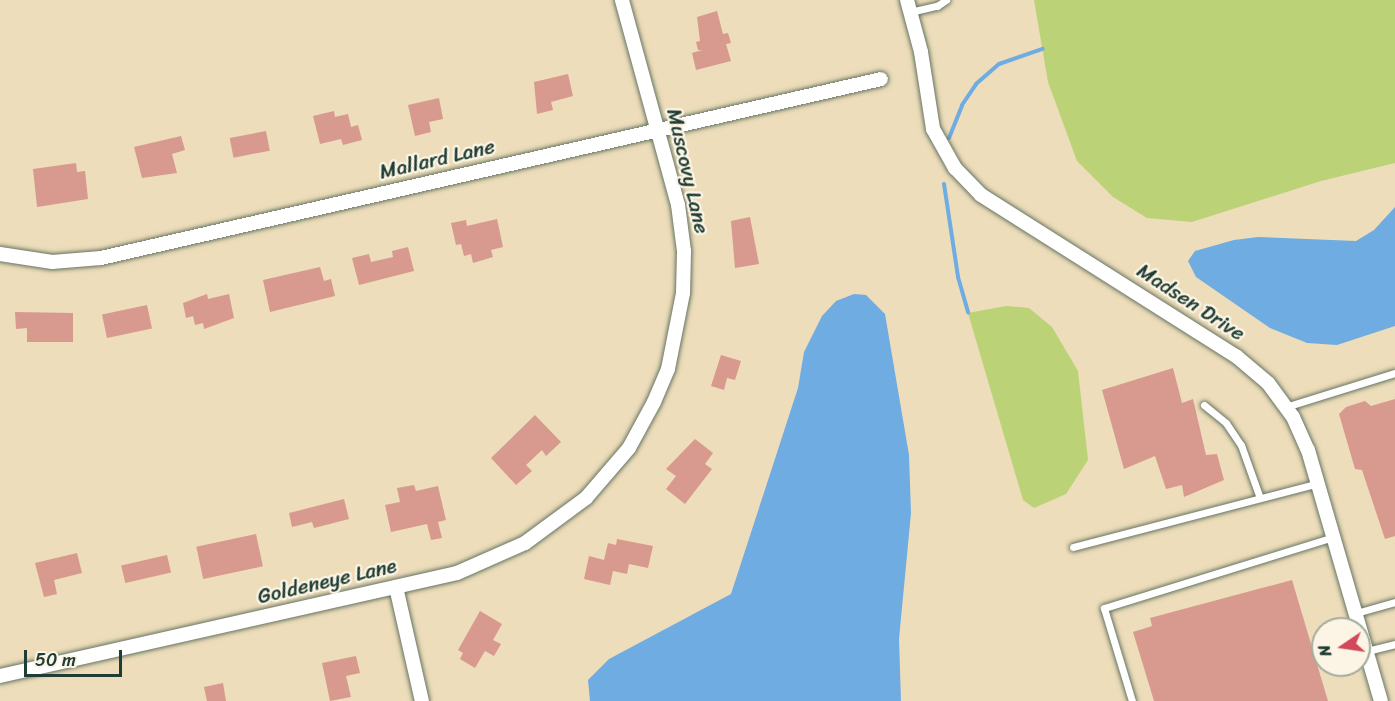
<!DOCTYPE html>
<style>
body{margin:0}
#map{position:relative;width:1395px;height:701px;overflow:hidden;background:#edddba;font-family:Sriracha,sans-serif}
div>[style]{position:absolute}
.green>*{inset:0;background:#bbd276}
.water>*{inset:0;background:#6eace1}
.stream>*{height:4px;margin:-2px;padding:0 2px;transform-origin:2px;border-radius:2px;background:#6eace1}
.building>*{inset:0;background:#d8998f;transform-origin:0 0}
.roads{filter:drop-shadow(0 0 2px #677563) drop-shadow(0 0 2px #677563)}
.service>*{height:7px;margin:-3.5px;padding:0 3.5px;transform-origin:3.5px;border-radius:3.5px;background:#fff}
.minor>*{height:14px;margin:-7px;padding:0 7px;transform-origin:7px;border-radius:7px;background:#fff}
span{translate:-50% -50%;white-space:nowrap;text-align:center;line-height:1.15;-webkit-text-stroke:4.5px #fcf5e5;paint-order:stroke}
.street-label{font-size:21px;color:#1f3d34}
.north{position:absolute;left:1311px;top:617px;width:60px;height:60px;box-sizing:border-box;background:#fcf5e5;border:2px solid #a4ab9e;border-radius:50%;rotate:257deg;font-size:16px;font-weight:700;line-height:24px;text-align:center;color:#1f3d34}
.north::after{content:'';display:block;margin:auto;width:21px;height:27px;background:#d1495b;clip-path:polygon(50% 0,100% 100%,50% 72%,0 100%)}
.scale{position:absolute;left:24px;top:650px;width:98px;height:27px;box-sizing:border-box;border:3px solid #1f3d34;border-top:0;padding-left:8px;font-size:18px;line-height:21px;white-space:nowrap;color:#1f3d34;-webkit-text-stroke:4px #fcf5e5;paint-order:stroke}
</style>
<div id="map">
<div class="green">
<i style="clip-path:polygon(1034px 0,1395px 0,1395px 163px,1321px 181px,1192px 222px,1147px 218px,1113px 197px,1077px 161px,1048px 82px)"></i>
<i style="clip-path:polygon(1006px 306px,1029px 308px,1052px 327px,1078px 371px,1088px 460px,1066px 494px,1034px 508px,1023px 500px,968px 313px)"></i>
</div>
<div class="water">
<i style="clip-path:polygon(1395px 207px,1395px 326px,1337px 345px,1307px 343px,1270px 328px,1196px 277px,1188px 261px,1195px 251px,1234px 240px,1258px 237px,1356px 241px,1374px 230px)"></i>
<i style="clip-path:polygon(854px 294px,866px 295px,885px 314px,909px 455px,911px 513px,899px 639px,901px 701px,590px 701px,588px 680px,609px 659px,731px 594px,798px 388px,804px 352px,822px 316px,836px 301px)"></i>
</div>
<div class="stream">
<i style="left:949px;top:138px;width:35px;rotate:-68deg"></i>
<i style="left:962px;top:105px;width:25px;rotate:-56deg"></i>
<i style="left:976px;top:84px;width:30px;rotate:-41deg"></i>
<i style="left:999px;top:64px;width:46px;rotate:-19.2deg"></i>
<i style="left:944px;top:184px;width:94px;rotate:81.4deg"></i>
<i style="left:958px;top:277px;width:37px;rotate:74deg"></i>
</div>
<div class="building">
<i style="clip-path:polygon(717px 11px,723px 34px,728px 33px,731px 43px,726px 44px,731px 61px,696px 70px,692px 53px,702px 50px,698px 50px,696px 42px,700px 41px,697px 17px)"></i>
<i style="clip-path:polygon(568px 74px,573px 96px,551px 102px,553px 110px,537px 114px,534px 82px)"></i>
<i style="clip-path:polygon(439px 98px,443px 119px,429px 122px,431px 132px,415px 136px,408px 105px)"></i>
<i style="clip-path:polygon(334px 111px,335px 117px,348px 114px,351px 127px,358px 125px,362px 140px,343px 145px,341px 139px,320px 144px,313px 116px)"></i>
<i style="left:266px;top:131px;width:20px;height:37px;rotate:79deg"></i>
<i style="clip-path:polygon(181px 136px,185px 150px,172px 154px,177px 173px,142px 178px,134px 147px)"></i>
<i style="clip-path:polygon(76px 163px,77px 172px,85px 171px,88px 199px,37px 207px,33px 169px)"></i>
<i style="clip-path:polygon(750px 217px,759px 264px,735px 268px,731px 221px)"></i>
<i style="clip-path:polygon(497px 219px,503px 247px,491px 250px,493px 257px,473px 263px,471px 254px,464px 256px,461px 244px,456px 245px,451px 223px,466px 220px,467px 226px)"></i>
<i style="clip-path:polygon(408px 247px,414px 271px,359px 285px,352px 258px,369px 254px,371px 262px,393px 257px,392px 251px)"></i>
<i style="clip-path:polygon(320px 267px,324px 281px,331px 279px,335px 296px,270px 312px,263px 280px)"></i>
<i style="clip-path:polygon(207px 294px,208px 299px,229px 294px,234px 318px,204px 329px,203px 323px,195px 325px,193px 316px,186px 318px,183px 303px)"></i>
<i style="left:147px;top:305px;width:24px;height:46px;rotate:78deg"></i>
<i style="clip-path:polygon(15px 312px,73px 313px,73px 342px,27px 342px,27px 328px,16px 329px)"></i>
<i style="clip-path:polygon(721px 355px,741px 361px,735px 380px,727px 378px,724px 390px,711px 386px)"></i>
<i style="clip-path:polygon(1173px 368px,1182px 403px,1193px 399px,1206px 455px,1217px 454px,1224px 480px,1184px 497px,1182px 485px,1166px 489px,1155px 456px,1124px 469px,1102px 390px)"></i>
<i style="clip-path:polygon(1395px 399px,1395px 536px,1385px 539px,1362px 470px,1355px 469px,1339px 414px,1346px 407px,1365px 401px,1371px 406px)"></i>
<i style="clip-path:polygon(535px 415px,561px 442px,546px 456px,542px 450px,526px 465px,532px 471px,516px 485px,491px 458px)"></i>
<i style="clip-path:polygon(695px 439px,713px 453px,705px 464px,712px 469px,685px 504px,666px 489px,676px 476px,666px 469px)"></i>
<i style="clip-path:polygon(414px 485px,416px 491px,438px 486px,446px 520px,438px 522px,442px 538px,431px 540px,427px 524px,391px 532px,385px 505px,400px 502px,397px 488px)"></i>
<i style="clip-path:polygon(344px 499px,349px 519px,314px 528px,312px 522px,292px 527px,289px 513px)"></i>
<i style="left:256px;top:534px;width:33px;height:61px;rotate:78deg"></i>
<i style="clip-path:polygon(617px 539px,653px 546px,648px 568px,629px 564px,627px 574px,613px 571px,610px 585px,584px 579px,589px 556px,604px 560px,608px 543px,616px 545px)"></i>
<i style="clip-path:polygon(77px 553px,82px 573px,54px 580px,57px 594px,44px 597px,35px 563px)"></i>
<i style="left:167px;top:555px;width:18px;height:47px;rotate:77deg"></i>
<i style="clip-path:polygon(1292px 580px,1328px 701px,1154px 701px,1133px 632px,1152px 626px,1150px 618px)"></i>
<i style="clip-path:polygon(480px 611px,502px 624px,493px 640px,501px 644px,494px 656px,485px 651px,475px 668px,460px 659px,463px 653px,458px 650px)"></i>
<i style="clip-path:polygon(356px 656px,360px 673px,346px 676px,351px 697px,330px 701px,322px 663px)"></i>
<i style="clip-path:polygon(223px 683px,226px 701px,207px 701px,204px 687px)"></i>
</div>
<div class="roads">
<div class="service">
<i style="left:910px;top:12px;width:28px;rotate:-13deg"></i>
<i style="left:937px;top:6px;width:11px;rotate:-34deg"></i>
<i style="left:1204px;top:405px;width:28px;rotate:39deg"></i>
<i style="left:1226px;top:423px;width:27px;rotate:56deg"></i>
<i style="left:1241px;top:445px;width:56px;rotate:70.3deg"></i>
<i style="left:1285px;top:407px;width:115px;rotate:-17.2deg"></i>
<i style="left:1073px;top:547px;width:253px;rotate:-14.6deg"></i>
<i style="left:1356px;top:613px;width:41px;rotate:-15.8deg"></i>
<i style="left:1367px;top:651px;width:29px;rotate:-14deg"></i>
<i style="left:1132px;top:701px;width:97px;rotate:-106.8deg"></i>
<i style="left:1104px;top:608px;width:240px;rotate:-17.2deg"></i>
</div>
<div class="minor">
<i style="left:907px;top:0;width:54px;rotate:74.9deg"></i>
<i style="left:921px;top:52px;width:78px;rotate:81.1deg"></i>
<i style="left:933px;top:129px;width:45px;rotate:60.6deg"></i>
<i style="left:955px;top:168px;width:37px;rotate:46deg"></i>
<i style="left:981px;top:195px;width:302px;rotate:32.3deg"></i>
<i style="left:1236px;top:356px;width:42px;rotate:40.2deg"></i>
<i style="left:1268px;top:383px;width:42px;rotate:53.7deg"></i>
<i style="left:1293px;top:417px;width:36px;rotate:66deg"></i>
<i style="left:1308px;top:450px;width:261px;rotate:73.8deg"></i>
<i style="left:0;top:254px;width:53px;rotate:8.7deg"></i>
<i style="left:52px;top:262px;width:49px;rotate:-4.7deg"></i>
<i style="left:101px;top:258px;width:800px;rotate:-12.92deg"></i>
<i style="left:396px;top:587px;width:117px;rotate:77.2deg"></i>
<i style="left:0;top:676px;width:468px;rotate:-12.7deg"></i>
<i style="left:457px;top:573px;width:74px;rotate:-23.8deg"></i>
<i style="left:525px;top:543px;width:76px;rotate:-36.4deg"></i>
<i style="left:586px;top:498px;width:66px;rotate:-49.3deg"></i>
<i style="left:629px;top:448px;width:52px;rotate:-61.5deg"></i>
<i style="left:654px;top:402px;width:36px;rotate:-67deg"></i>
<i style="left:668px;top:369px;width:77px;rotate:-78.8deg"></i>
<i style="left:683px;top:293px;width:42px;rotate:-88.6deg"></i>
<i style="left:684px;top:251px;width:46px;rotate:-97.4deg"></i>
<i style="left:678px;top:205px;width:213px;rotate:-105.3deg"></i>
</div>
</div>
<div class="street-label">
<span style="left:437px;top:159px;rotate:-13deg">Mallard Lane</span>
<span style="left:688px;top:171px;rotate:77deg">Muscovy Lane</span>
<span style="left:1191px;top:302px;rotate:33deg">Madsen Drive</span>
<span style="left:327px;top:581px;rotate:-13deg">Goldeneye Lane</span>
</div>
<div class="north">N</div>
<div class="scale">50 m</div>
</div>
